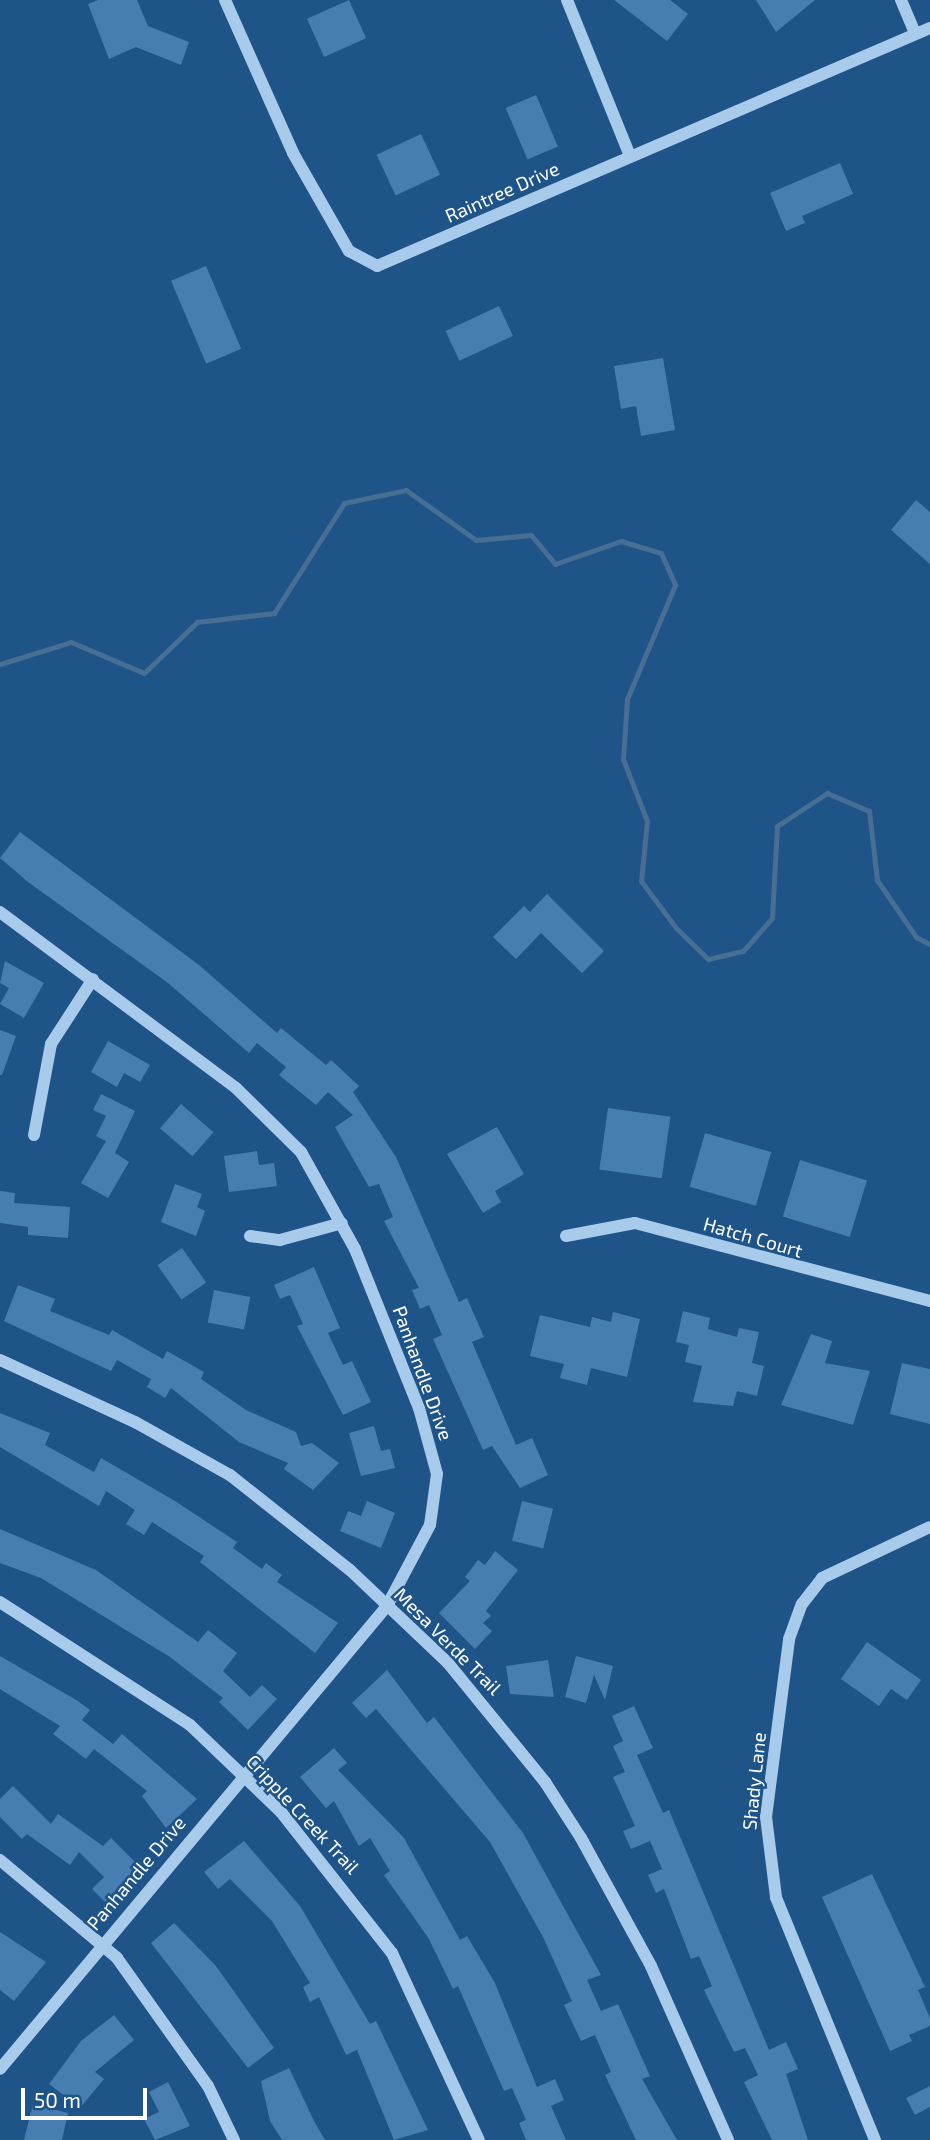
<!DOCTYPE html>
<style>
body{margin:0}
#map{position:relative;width:930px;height:2140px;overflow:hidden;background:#1e5488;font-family:"Exo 2",sans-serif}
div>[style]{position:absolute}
.stream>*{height:5px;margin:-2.5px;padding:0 2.5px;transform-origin:2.5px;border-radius:2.5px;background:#486e93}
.building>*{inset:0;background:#477eb1;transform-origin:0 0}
.minor>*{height:12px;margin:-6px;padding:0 6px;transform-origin:6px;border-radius:6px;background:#a9cbeb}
span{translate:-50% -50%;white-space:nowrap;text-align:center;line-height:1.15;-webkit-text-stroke:5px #1e5488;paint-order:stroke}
.street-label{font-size:19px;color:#fff}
.scale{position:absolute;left:21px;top:2088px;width:126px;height:32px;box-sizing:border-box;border:4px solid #fff;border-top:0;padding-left:9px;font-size:21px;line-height:24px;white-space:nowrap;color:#fff;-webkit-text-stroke:5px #1e5488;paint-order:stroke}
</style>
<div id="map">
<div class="stream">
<i style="left:0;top:664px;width:74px;rotate:-17.2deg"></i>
<i style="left:71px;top:642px;width:79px;rotate:23deg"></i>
<i style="left:144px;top:673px;width:74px;rotate:-43.9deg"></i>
<i style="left:197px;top:622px;width:78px;rotate:-6.7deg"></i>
<i style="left:274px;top:613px;width:130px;rotate:-57.5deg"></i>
<i style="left:344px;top:503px;width:63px;rotate:-11.8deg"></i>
<i style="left:406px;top:490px;width:86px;rotate:35.5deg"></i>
<i style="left:476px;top:540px;width:55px;rotate:-5.2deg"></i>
<i style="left:531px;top:535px;width:38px;rotate:50deg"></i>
<i style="left:555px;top:564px;width:70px;rotate:-19.2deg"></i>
<i style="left:621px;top:541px;width:42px;rotate:16.7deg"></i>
<i style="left:661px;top:553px;width:35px;rotate:66deg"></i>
<i style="left:675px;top:585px;width:124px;rotate:112.8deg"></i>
<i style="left:627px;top:699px;width:60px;rotate:93.8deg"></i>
<i style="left:623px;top:759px;width:66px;rotate:68.8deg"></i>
<i style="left:647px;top:821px;width:60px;rotate:95.7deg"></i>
<i style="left:641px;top:881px;width:59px;rotate:53.3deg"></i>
<i style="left:676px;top:928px;width:45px;rotate:44.1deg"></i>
<i style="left:708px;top:959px;width:36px;rotate:-13deg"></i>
<i style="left:743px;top:951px;width:44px;rotate:-48.7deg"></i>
<i style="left:772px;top:918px;width:92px;rotate:-86.9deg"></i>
<i style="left:777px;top:826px;width:60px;rotate:-33.4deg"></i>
<i style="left:827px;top:793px;width:46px;rotate:23.2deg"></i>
<i style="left:869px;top:811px;width:69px;rotate:83.4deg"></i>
<i style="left:877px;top:880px;width:69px;rotate:55.6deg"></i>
<i style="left:916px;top:937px;width:16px;rotate:27deg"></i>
</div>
<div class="building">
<i style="clip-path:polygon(98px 0,137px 0,148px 26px,189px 42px,181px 65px,136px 47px,109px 59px,88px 4px)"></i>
<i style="left:349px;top:0;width:42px;height:46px;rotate:66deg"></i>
<i style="clip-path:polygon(614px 0,670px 0,688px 14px,667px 41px)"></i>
<i style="clip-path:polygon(756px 0,815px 0,776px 32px)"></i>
<i style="left:536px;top:95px;width:56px;height:33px;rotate:67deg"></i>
<i style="left:421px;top:134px;width:45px;height:49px;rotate:65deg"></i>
<i style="clip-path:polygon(840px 163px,853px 194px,802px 216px,805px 223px,786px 231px,770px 193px)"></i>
<i style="left:206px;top:266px;width:90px;height:38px;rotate:67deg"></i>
<i style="left:499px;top:306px;width:33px;height:59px;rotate:65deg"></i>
<i style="clip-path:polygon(663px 358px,675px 430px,641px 436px,636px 406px,621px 409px,614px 366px)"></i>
<i style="clip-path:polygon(916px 500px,930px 512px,930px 564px,891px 530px)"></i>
<i style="clip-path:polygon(20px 832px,199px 965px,277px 1033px,281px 1028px,326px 1065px,331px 1060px,359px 1086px,353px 1092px,396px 1157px,459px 1302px,467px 1298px,484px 1337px,472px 1342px,516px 1445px,532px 1438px,548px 1475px,520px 1488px,492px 1446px,483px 1450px,433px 1339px,442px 1335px,429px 1305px,420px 1309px,412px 1290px,419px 1288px,384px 1221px,393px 1217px,379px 1184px,369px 1187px,335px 1127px,353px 1115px,328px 1092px,316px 1105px,279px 1075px,286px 1067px,257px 1043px,249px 1053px,168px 983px,28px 882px,0 858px)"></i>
<i style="clip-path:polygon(547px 894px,604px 951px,582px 973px,541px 933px,516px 959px,493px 937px,524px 906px,530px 912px)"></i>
<i style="clip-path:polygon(5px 961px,44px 983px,24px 1018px,0 1004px,9px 988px,0 983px)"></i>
<i style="clip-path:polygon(0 1030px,16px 1036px,2px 1075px,0 1075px)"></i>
<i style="clip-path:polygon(108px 1041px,150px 1065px,140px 1082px,124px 1073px,117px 1087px,91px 1072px)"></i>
<i style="clip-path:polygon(101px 1094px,135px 1111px,115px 1153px,129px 1162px,108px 1198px,81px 1183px,106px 1141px,96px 1136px,106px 1116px,93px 1110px)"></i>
<i style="left:181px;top:1104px;width:43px;height:32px;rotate:41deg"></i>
<i style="left:608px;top:1108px;width:63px;height:62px;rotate:8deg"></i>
<i style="clip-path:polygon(497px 1127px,524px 1174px,495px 1191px,501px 1202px,483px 1213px,447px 1154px)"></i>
<i style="left:705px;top:1133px;width:69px;height:56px;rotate:16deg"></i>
<i style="clip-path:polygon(257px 1151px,259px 1165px,274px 1163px,277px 1186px,229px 1192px,224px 1156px)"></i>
<i style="left:800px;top:1160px;width:70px;height:59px;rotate:17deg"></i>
<i style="clip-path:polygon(175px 1184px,202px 1194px,197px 1207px,205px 1211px,196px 1236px,161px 1222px)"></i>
<i style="clip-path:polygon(0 1191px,15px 1193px,14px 1203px,70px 1207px,68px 1238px,28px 1235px,28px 1227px,0 1223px)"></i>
<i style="left:182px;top:1248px;width:42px;height:30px;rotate:55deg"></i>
<i style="clip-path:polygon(314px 1267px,340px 1328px,328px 1333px,343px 1365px,352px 1361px,371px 1402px,343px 1415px,297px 1326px,303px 1324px,290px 1295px,280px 1299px,274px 1285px)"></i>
<i style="clip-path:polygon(18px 1285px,55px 1299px,50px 1311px,109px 1335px,112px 1330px,163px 1359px,167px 1351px,204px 1372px,201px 1379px,246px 1410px,296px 1432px,301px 1446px,312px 1443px,339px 1463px,313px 1490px,284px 1469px,288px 1463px,239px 1442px,171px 1388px,165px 1398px,147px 1387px,151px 1379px,117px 1360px,111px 1371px,4px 1321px)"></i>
<i style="left:214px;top:1290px;width:37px;height:33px;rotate:11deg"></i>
<i style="clip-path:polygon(683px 1311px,710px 1318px,708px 1329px,737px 1337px,739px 1328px,759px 1332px,752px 1363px,764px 1366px,757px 1396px,737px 1391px,733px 1406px,693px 1402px,702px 1366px,685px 1362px,689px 1345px,676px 1342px)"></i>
<i style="clip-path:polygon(613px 1312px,640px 1319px,627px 1377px,591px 1368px,587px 1385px,560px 1378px,564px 1364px,530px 1356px,540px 1315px,590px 1327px,592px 1317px,611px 1322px)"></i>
<i style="clip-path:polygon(811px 1334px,832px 1341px,825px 1363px,870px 1371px,853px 1425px,781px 1405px)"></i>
<i style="clip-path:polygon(902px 1363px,930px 1369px,930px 1424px,890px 1414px)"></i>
<i style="clip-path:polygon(0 1413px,50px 1433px,45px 1445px,94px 1472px,101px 1458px,175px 1501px,237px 1542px,233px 1548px,262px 1569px,266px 1563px,282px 1575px,277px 1582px,338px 1623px,315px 1653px,200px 1562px,204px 1556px,152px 1522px,144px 1535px,126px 1524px,135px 1510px,106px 1491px,99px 1506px,0 1447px)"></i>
<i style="clip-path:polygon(374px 1426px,381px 1451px,390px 1449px,395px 1468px,361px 1476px,349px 1433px)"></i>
<i style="clip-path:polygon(367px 1501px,395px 1513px,381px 1548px,340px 1531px,348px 1511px,361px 1516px)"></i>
<i style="left:522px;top:1501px;width:32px;height:41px;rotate:14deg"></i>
<i style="clip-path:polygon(0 1529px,96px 1570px,198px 1642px,208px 1630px,237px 1653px,223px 1671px,250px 1697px,262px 1685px,277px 1699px,248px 1730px,219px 1702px,223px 1698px,170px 1657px,41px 1578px,0 1563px)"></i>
<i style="clip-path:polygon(495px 1551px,518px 1570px,486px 1611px,491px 1616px,483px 1623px,492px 1631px,475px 1649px,439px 1613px,470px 1581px,465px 1577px,478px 1560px,485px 1565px)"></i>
<i style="clip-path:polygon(867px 1642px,921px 1680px,907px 1700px,891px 1689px,879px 1706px,841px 1679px)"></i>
<i style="clip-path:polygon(0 1656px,78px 1701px,90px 1710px,82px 1720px,113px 1744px,122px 1734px,197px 1799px,166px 1828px,142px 1796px,147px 1791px,94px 1749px,86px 1759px,53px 1734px,60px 1726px,0 1689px)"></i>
<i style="clip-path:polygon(576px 1656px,613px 1666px,605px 1700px,594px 1675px,586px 1703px,565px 1697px)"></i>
<i style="clip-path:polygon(548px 1660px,554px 1697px,510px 1694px,506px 1666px)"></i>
<i style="clip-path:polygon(387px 1670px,427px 1723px,434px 1717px,523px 1833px,601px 1975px,587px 1980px,601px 2011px,618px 2004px,650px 2076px,642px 2079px,677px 2140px,636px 2140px,605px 2075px,611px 2072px,595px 2035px,581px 2041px,564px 2005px,572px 2001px,543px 1937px,490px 1842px,376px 1709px,366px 1718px,352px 1703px)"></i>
<i style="clip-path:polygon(634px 1706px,653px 1748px,637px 1755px,663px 1813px,669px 1810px,769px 2050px,786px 2042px,798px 2069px,786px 2074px,808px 2140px,772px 2140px,744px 2082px,758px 2075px,745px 2048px,734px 2052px,704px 1990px,712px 1986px,699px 1956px,691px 1959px,664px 1889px,656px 1893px,648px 1875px,662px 1869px,650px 1841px,631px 1849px,623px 1831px,635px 1826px,613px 1777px,625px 1772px,613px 1746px,623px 1741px,612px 1716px)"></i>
<i style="clip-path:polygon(334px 1748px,347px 1763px,338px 1770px,404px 1838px,460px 1940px,467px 1936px,495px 1983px,537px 2087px,555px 2079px,564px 2100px,551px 2106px,566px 2140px,526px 2140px,519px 2123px,526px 2120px,512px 2088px,504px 2091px,458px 1986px,453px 1989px,429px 1939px,384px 1875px,390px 1871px,370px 1838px,359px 1846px,334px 1801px,326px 1808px,300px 1777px)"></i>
<i style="clip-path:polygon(13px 1786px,51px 1824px,58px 1814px,103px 1846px,111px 1838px,139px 1866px,105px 1902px,92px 1889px,104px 1877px,79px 1852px,70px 1865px,27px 1834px,22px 1839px,0 1817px,0 1799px)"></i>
<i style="clip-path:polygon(244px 1841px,300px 1906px,370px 2024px,376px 2021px,428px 2130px,394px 2140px,357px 2050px,346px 2055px,319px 1997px,310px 2002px,303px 1987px,310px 1983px,272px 1921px,230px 1879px,218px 1889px,204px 1872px)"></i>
<i style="clip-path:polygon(872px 1874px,925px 1987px,918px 1990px,930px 2018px,930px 2026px,909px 2035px,912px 2041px,890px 2051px,822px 1897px)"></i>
<i style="clip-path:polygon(174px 1923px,216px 1966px,274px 2048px,248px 2068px,151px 1943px)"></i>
<i style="clip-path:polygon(0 1932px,46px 1962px,14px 2001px,0 1990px)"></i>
<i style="clip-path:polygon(114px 2015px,134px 2040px,95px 2072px,104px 2079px,80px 2108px,49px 2084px,81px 2041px)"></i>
<i style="clip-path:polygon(289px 2068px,315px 2123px,325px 2140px,282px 2140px,270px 2121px,261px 2081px)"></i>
<i style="clip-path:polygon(168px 2082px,190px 2126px,155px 2140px,144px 2119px,159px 2112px,149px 2092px)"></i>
<i style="clip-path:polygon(930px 2086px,930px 2107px,915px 2115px,906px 2098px)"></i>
<i style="clip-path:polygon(33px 2104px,68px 2113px,62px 2140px,24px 2140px)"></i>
</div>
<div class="minor">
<i style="left:225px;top:0;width:167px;rotate:66deg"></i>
<i style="left:293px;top:153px;width:113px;rotate:60.3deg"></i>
<i style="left:349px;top:251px;width:32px;rotate:28deg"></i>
<i style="left:377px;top:266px;width:602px;rotate:-23.29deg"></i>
<i style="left:567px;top:0;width:168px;rotate:68deg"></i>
<i style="left:901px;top:0;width:36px;rotate:67deg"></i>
<i style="left:0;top:912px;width:294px;rotate:36.7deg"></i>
<i style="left:236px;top:1088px;width:91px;rotate:44.6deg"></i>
<i style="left:301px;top:1152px;width:111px;rotate:60.9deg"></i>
<i style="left:355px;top:1249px;width:171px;rotate:68.1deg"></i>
<i style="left:419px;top:1408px;width:68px;rotate:74.7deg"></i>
<i style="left:437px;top:1474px;width:51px;rotate:97.8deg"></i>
<i style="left:430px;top:1525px;width:92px;rotate:118deg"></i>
<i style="left:387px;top:1606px;width:603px;rotate:129.89deg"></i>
<i style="left:34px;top:1135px;width:93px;rotate:-79.4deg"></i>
<i style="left:51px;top:1044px;width:77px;rotate:-57.1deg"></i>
<i style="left:250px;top:1236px;width:30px;rotate:8deg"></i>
<i style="left:280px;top:1240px;width:64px;rotate:-15.3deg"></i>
<i style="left:566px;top:1236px;width:70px;rotate:-10.7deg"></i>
<i style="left:635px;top:1223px;width:305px;rotate:14.8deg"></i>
<i style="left:0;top:1360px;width:149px;rotate:24.7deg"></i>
<i style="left:135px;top:1422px;width:109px;rotate:29.2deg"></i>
<i style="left:230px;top:1475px;width:153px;rotate:38.4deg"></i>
<i style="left:350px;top:1570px;width:135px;rotate:43.5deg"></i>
<i style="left:448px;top:1663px;width:154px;rotate:50.8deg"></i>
<i style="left:545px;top:1782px;width:67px;rotate:57.3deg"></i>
<i style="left:581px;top:1838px;width:146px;rotate:61.3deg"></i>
<i style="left:651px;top:1966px;width:190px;rotate:66.1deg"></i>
<i style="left:0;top:1602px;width:226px;rotate:32.9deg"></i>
<i style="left:190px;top:1725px;width:126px;rotate:43.7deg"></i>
<i style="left:281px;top:1812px;width:179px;rotate:51.8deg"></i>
<i style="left:392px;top:1953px;width:206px;rotate:65.1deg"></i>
<i style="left:0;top:1860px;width:153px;rotate:39.9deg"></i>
<i style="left:117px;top:1958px;width:157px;rotate:54.6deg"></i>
<i style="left:208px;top:2086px;width:60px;rotate:64.3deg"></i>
<i style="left:875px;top:2140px;width:262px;rotate:-112.2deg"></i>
<i style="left:776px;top:1897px;width:81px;rotate:-97.1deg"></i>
<i style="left:766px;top:1817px;width:179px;rotate:-82.6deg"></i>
<i style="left:789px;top:1639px;width:37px;rotate:-70deg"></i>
<i style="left:802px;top:1604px;width:33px;rotate:-52deg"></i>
<i style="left:822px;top:1578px;width:119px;rotate:-25.3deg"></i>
</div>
<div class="street-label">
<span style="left:502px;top:192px;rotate:-24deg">Raintree Drive</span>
<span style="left:753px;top:1237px;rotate:16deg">Hatch Court</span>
<span style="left:423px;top:1373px;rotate:70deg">Panhandle Drive</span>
<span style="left:448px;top:1641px;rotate:45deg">Mesa Verde Trail</span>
<span style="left:754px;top:1781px;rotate:-84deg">Shady Lane</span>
<span style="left:303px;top:1814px;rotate:47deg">Cripple Creek Trail</span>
<span style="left:136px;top:1873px;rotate:-50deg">Panhandle Drive</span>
</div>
<div class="scale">50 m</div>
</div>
